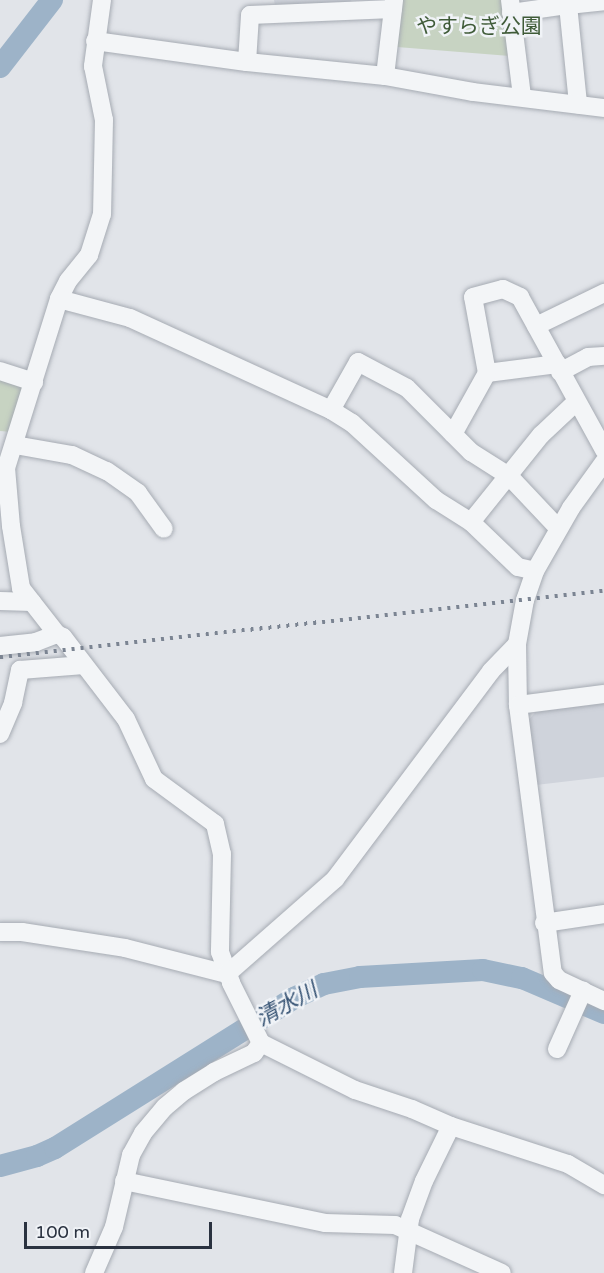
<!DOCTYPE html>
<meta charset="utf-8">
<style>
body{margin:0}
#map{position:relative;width:604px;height:1273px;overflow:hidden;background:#e1e4e9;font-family:"Varela Round","Noto Sans JP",sans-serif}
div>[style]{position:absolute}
.built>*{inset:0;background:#cfd3db}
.green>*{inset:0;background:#c7d3c2}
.river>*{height:22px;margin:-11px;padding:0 11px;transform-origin:11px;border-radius:11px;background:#9db3c8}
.roads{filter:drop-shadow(0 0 2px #a6abb3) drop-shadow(0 0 2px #a6abb3)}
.minor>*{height:18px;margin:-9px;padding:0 9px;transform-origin:9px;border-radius:9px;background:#f3f5f7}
.rail>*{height:4px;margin-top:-2px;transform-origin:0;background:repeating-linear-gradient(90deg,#7b8492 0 3px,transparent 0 9px)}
span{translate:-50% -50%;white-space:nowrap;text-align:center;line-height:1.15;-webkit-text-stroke:5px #f0f3f7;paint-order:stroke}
.park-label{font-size:21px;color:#3f5b38}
.water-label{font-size:22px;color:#355273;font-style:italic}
.scale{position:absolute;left:24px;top:1222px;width:188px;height:27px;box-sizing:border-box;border:3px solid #2a3240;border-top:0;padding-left:8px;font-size:18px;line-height:21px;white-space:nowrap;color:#2a3240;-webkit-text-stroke:4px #f0f3f7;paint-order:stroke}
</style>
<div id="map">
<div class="built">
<i style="clip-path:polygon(274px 0,351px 0,352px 4px,275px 6px)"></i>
<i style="clip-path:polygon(604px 702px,604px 777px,536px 785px,528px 721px,537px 710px)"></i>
</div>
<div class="green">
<i style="clip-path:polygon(399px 0,504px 0,510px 56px,397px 47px)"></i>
<i style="clip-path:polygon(0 376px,27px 390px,11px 432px,0 431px)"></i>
</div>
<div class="river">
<i style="left:0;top:67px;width:85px;rotate:-52.2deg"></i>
<i style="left:0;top:1166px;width:38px;rotate:-15deg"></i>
<i style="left:37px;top:1156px;width:20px;rotate:-24deg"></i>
<i style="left:55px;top:1148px;width:282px;rotate:-32.1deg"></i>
<i style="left:294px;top:998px;width:33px;rotate:-25deg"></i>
<i style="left:324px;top:984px;width:37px;rotate:-11deg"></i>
<i style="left:360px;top:977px;width:123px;rotate:-3.3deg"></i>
<i style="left:483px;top:970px;width:40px;rotate:12deg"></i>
<i style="left:522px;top:978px;width:89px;rotate:23.1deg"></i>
</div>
<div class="roads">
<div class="minor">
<i style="left:102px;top:0;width:67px;rotate:97.8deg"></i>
<i style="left:93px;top:66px;width:55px;rotate:78.5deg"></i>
<i style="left:104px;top:120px;width:94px;rotate:91.2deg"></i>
<i style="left:102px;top:214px;width:43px;rotate:107.6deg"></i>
<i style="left:89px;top:255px;width:33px;rotate:129deg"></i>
<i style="left:68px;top:281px;width:20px;rotate:117deg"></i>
<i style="left:59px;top:299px;width:177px;rotate:107.4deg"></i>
<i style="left:6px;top:468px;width:58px;rotate:85.1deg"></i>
<i style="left:11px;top:526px;width:63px;rotate:80.8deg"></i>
<i style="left:21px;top:588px;width:58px;rotate:52deg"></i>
<i style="left:57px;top:634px;width:7px;rotate:27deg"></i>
<i style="left:63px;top:637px;width:103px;rotate:52.5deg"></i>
<i style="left:126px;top:719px;width:66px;rotate:65deg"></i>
<i style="left:154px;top:779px;width:76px;rotate:36.4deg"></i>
<i style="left:215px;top:824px;width:31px;rotate:77deg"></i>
<i style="left:222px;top:854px;width:98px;rotate:91.2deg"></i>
<i style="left:220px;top:952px;width:33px;rotate:70deg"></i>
<i style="left:231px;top:983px;width:67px;rotate:63.4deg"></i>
<i style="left:261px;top:1043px;width:105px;rotate:26.6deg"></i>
<i style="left:355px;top:1090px;width:60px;rotate:18.4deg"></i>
<i style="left:412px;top:1109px;width:43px;rotate:23.6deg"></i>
<i style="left:451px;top:1126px;width:123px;rotate:18deg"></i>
<i style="left:568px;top:1164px;width:42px;rotate:30.3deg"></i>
<i style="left:510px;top:0;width:97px;rotate:82.9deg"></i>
<i style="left:568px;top:5px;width:36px;rotate:-6deg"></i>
<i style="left:511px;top:13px;width:58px;rotate:-8deg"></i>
<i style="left:568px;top:5px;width:100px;rotate:84.2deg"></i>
<i style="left:95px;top:41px;width:153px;rotate:7.9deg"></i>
<i style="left:247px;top:62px;width:139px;rotate:5.8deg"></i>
<i style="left:385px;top:76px;width:89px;rotate:10.3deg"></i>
<i style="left:473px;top:92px;width:132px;rotate:7deg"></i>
<i style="left:247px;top:62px;width:47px;rotate:-86.3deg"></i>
<i style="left:250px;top:15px;width:143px;rotate:-2.4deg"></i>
<i style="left:385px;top:76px;width:77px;rotate:-83.2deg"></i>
<i style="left:59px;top:299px;width:73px;rotate:15deg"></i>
<i style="left:130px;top:318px;width:221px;rotate:24.6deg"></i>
<i style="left:331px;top:410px;width:25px;rotate:32deg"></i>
<i style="left:352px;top:423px;width:114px;rotate:42.5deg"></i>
<i style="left:436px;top:500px;width:41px;rotate:32.2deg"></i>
<i style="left:471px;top:522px;width:65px;rotate:43.8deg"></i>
<i style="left:518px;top:567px;width:17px;rotate:13deg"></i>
<i style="left:536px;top:326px;width:76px;rotate:-25.9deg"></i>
<i style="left:0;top:371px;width:36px;rotate:18deg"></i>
<i style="left:560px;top:372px;width:32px;rotate:-28deg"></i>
<i style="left:588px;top:357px;width:16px;rotate:-4deg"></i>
<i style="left:487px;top:373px;width:71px;rotate:-7.3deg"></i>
<i style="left:331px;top:410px;width:55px;rotate:-60.6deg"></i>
<i style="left:358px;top:362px;width:55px;rotate:28deg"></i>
<i style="left:407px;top:388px;width:91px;rotate:45deg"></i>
<i style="left:471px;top:452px;width:45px;rotate:32.3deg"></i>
<i style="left:509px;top:476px;width:71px;rotate:46.7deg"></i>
<i style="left:453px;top:434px;width:70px;rotate:-60.9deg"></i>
<i style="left:487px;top:373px;width:77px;rotate:-100.4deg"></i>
<i style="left:473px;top:297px;width:31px;rotate:-15deg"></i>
<i style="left:503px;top:289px;width:19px;rotate:25deg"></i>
<i style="left:520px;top:297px;width:175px;rotate:61.2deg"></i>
<i style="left:15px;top:445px;width:58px;rotate:10deg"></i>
<i style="left:72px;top:455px;width:38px;rotate:25deg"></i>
<i style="left:107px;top:471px;width:38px;rotate:35deg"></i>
<i style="left:138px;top:493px;width:44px;rotate:54.2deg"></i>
<i style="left:604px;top:462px;width:57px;rotate:125.7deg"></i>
<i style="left:571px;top:508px;width:73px;rotate:119.7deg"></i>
<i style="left:535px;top:571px;width:31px;rotate:109deg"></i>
<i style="left:525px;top:600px;width:45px;rotate:100.3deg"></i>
<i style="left:517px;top:644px;width:61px;rotate:89.1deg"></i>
<i style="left:518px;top:705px;width:270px;rotate:82.6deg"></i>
<i style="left:553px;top:973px;width:9px;rotate:49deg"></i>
<i style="left:559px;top:980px;width:50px;rotate:25deg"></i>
<i style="left:471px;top:522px;width:112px;rotate:-51.2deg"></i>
<i style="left:541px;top:435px;width:48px;rotate:-43.3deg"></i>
<i style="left:0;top:601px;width:32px;rotate:2deg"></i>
<i style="left:0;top:646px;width:36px;rotate:-6deg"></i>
<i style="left:36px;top:642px;width:22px;rotate:-21deg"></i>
<i style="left:518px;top:705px;width:87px;rotate:-7.3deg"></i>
<i style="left:0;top:734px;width:34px;rotate:-67deg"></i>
<i style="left:13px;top:703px;width:34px;rotate:-78deg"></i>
<i style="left:20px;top:670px;width:64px;rotate:-4.5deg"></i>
<i style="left:544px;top:923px;width:61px;rotate:-8.5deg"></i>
<i style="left:0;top:932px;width:22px"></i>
<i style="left:22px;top:932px;width:104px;rotate:8.8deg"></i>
<i style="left:125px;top:948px;width:105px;rotate:14.3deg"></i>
<i style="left:227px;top:974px;width:144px;rotate:-41.3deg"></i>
<i style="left:335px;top:879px;width:260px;rotate:-53.1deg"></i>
<i style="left:491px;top:671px;width:37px;rotate:-46deg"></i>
<i style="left:557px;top:1049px;width:64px;rotate:-65.9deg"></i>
<i style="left:124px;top:1181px;width:205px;rotate:11.8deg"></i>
<i style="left:325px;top:1223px;width:70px;rotate:1.6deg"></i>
<i style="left:395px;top:1225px;width:117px;rotate:24.2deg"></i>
<i style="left:94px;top:1273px;width:50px;rotate:-66.5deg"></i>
<i style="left:114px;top:1227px;width:74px;rotate:-76.7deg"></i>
<i style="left:131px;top:1155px;width:25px;rotate:-61deg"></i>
<i style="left:143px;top:1133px;width:34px;rotate:-50deg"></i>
<i style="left:165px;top:1107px;width:25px;rotate:-40deg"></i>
<i style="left:184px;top:1091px;width:36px;rotate:-32deg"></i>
<i style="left:214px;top:1072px;width:44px;rotate:-25.4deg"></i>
<i style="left:254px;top:1053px;width:12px;rotate:-55deg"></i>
<i style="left:403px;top:1273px;width:54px;rotate:-82.6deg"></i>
<i style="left:410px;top:1219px;width:40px;rotate:-69.8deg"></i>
<i style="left:424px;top:1181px;width:61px;rotate:-63.9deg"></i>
</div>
</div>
<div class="rail">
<i style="left:0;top:657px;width:608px;rotate:-6.24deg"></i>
</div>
<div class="park-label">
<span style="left:479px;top:27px">やすらぎ公園</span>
</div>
<div class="water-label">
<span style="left:287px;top:1005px;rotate:-29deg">清水川</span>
</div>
<div class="scale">100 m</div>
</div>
